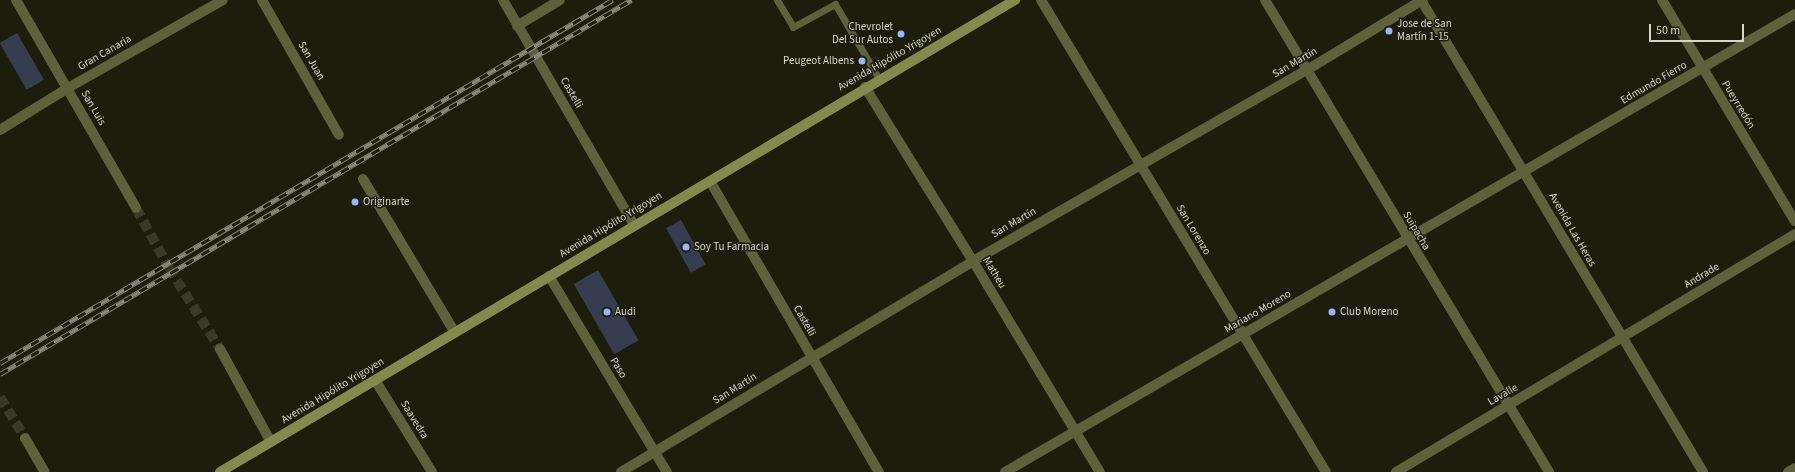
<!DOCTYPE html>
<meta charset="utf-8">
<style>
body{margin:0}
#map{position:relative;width:1795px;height:472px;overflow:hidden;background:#1c1e0b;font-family:"Source Sans 3",sans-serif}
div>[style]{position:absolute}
.building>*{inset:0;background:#363d50;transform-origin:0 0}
.minor-tunnel>*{height:10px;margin-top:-5px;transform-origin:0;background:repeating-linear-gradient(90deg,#383a28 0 10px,transparent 0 15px)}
.service>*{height:7px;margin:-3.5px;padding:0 3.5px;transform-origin:3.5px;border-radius:3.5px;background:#5d623c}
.minor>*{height:10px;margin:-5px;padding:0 5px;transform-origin:5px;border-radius:5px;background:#5d623c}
.tertiary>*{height:10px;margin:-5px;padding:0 5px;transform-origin:5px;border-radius:5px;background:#5d623c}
.secondary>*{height:10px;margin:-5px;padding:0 5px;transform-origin:5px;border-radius:5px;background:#828a4c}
.rail>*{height:4.5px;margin-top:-2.25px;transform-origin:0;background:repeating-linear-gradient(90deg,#1c1e0b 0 9px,#868879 0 18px);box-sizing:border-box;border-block:1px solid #868879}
.dots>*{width:11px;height:11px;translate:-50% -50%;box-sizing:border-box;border:2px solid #1c1e0b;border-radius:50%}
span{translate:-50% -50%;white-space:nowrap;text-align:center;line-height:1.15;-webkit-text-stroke:3px #1c1e0b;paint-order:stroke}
.poi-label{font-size:11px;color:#d4d7ca}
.left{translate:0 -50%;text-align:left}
.right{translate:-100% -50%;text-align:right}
.street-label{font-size:11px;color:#d4d7ca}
.scale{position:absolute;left:1649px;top:24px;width:95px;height:18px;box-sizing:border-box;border:2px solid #d4d7ca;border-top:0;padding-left:5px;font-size:12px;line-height:14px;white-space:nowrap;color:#d4d7ca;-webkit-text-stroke:3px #1c1e0b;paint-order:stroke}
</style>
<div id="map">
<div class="building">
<i style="left:17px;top:33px;width:54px;height:20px;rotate:60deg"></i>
<i style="left:681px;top:220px;width:51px;height:17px;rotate:61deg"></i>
<i style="left:598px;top:270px;width:81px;height:28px;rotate:60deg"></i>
</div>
<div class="minor-tunnel">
<i style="left:136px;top:208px;width:68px;rotate:61.2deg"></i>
<i style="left:169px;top:268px;width:96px;rotate:57.8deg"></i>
<i style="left:0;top:397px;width:48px;rotate:58.6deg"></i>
</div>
<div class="service">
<i style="left:777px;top:0;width:31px;rotate:59deg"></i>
<i style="left:793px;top:27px;width:48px;rotate:-28.7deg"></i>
<i style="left:835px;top:4px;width:87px;rotate:59.6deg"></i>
</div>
<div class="minor">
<i style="left:16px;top:0;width:240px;rotate:60deg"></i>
<i style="left:262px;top:0;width:155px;rotate:60.3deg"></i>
<i style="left:1041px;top:0;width:551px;rotate:58.88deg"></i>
<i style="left:1265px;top:0;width:551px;rotate:58.96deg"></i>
<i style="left:1662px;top:0;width:258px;rotate:59deg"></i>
<i style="left:517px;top:26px;width:50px;rotate:-31.2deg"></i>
<i style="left:531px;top:48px;width:205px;rotate:59.8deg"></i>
<i style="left:865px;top:87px;width:205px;rotate:58.2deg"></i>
<i style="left:973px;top:261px;width:246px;rotate:59deg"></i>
<i style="left:0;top:130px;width:80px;rotate:-31.7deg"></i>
<i style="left:68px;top:88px;width:178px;rotate:-29.6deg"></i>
<i style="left:363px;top:179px;width:179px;rotate:59.1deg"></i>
<i style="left:710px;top:181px;width:337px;rotate:59.9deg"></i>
<i style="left:549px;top:276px;width:229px;rotate:59deg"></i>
<i style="left:220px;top:349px;width:106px;rotate:61.3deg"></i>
<i style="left:375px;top:380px;width:108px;rotate:58.2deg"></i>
<i style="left:25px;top:438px;width:39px;rotate:60deg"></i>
<i style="left:621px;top:472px;width:410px;rotate:-30.9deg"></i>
<i style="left:973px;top:261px;width:385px;rotate:-29.8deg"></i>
<i style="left:1307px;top:70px;width:135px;rotate:-31.3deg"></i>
<i style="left:1005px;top:472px;width:913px;rotate:-30.1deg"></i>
<i style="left:1396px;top:472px;width:465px;rotate:-30.8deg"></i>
<i style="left:1788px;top:472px;width:8px;rotate:-30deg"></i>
</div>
<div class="tertiary">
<i style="left:503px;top:0;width:56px;rotate:59.7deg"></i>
<i style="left:1421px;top:0;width:550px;rotate:59.14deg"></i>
</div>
<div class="secondary">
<i style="left:220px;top:472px;width:925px;rotate:-30.7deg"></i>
</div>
<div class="rail">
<i style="left:0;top:363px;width:712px;rotate:-30.67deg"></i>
<i style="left:0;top:374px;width:734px;rotate:-30.66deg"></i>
</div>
<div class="dots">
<i style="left:1389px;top:31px;background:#9bb5fd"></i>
<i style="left:901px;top:34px;background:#9bb5fd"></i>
<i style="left:862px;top:61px;background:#9bb5fd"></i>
<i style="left:355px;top:202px;background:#9bb5fd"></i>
<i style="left:686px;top:247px;background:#9bb5fd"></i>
<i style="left:607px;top:312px;background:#9bb5fd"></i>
<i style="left:1332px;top:312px;background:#9bb5fd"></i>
</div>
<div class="poi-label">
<span class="left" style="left:1397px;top:31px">Jose de San<br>Martín 1-15</span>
<span class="right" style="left:893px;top:34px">Chevrolet<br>Del Sur Autos</span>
<span class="right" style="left:854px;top:61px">Peugeot Albens</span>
<span class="left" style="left:363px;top:202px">Originarte</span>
<span class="left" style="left:694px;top:247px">Soy Tu Farmacia</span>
<span class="left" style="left:615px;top:312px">Audi</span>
<span class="left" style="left:1340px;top:312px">Club Moreno</span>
</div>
<div class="street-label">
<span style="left:105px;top:53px;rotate:-30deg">Gran Canaria</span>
<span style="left:890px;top:59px;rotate:-30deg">Avenida Hipólito Yrigoyen</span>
<span style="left:311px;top:61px;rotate:60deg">San Juan</span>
<span style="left:1295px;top:63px;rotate:-30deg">San Martín</span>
<span style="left:1654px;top:83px;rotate:-30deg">Edmundo Fierro</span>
<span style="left:571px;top:93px;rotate:60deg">Castelli</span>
<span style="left:1738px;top:105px;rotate:59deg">Pueyrredón</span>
<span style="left:93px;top:108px;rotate:60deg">San Luis</span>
<span style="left:1014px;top:223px;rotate:-30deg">San Martín</span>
<span style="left:611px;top:225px;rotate:-31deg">Avenida Hipólito Yrigoyen</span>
<span style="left:1193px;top:230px;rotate:59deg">San Lorenzo</span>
<span style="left:1572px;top:230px;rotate:60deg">Avenida Las Heras</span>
<span style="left:1416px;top:231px;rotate:59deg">Suipacha</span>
<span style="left:994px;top:273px;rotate:59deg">Matheu</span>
<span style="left:1702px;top:276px;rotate:-31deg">Andrade</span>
<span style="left:1258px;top:312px;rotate:-30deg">Mariano Moreno</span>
<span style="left:804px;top:321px;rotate:60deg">Castelli</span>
<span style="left:618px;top:368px;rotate:59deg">Paso</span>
<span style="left:735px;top:389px;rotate:-32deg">San Martín</span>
<span style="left:333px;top:391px;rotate:-31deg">Avenida Hipólito Yrigoyen</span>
<span style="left:1503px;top:395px;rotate:-30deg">Lavalle</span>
<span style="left:414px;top:420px;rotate:58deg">Saavedra</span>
</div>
<div class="scale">50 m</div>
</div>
